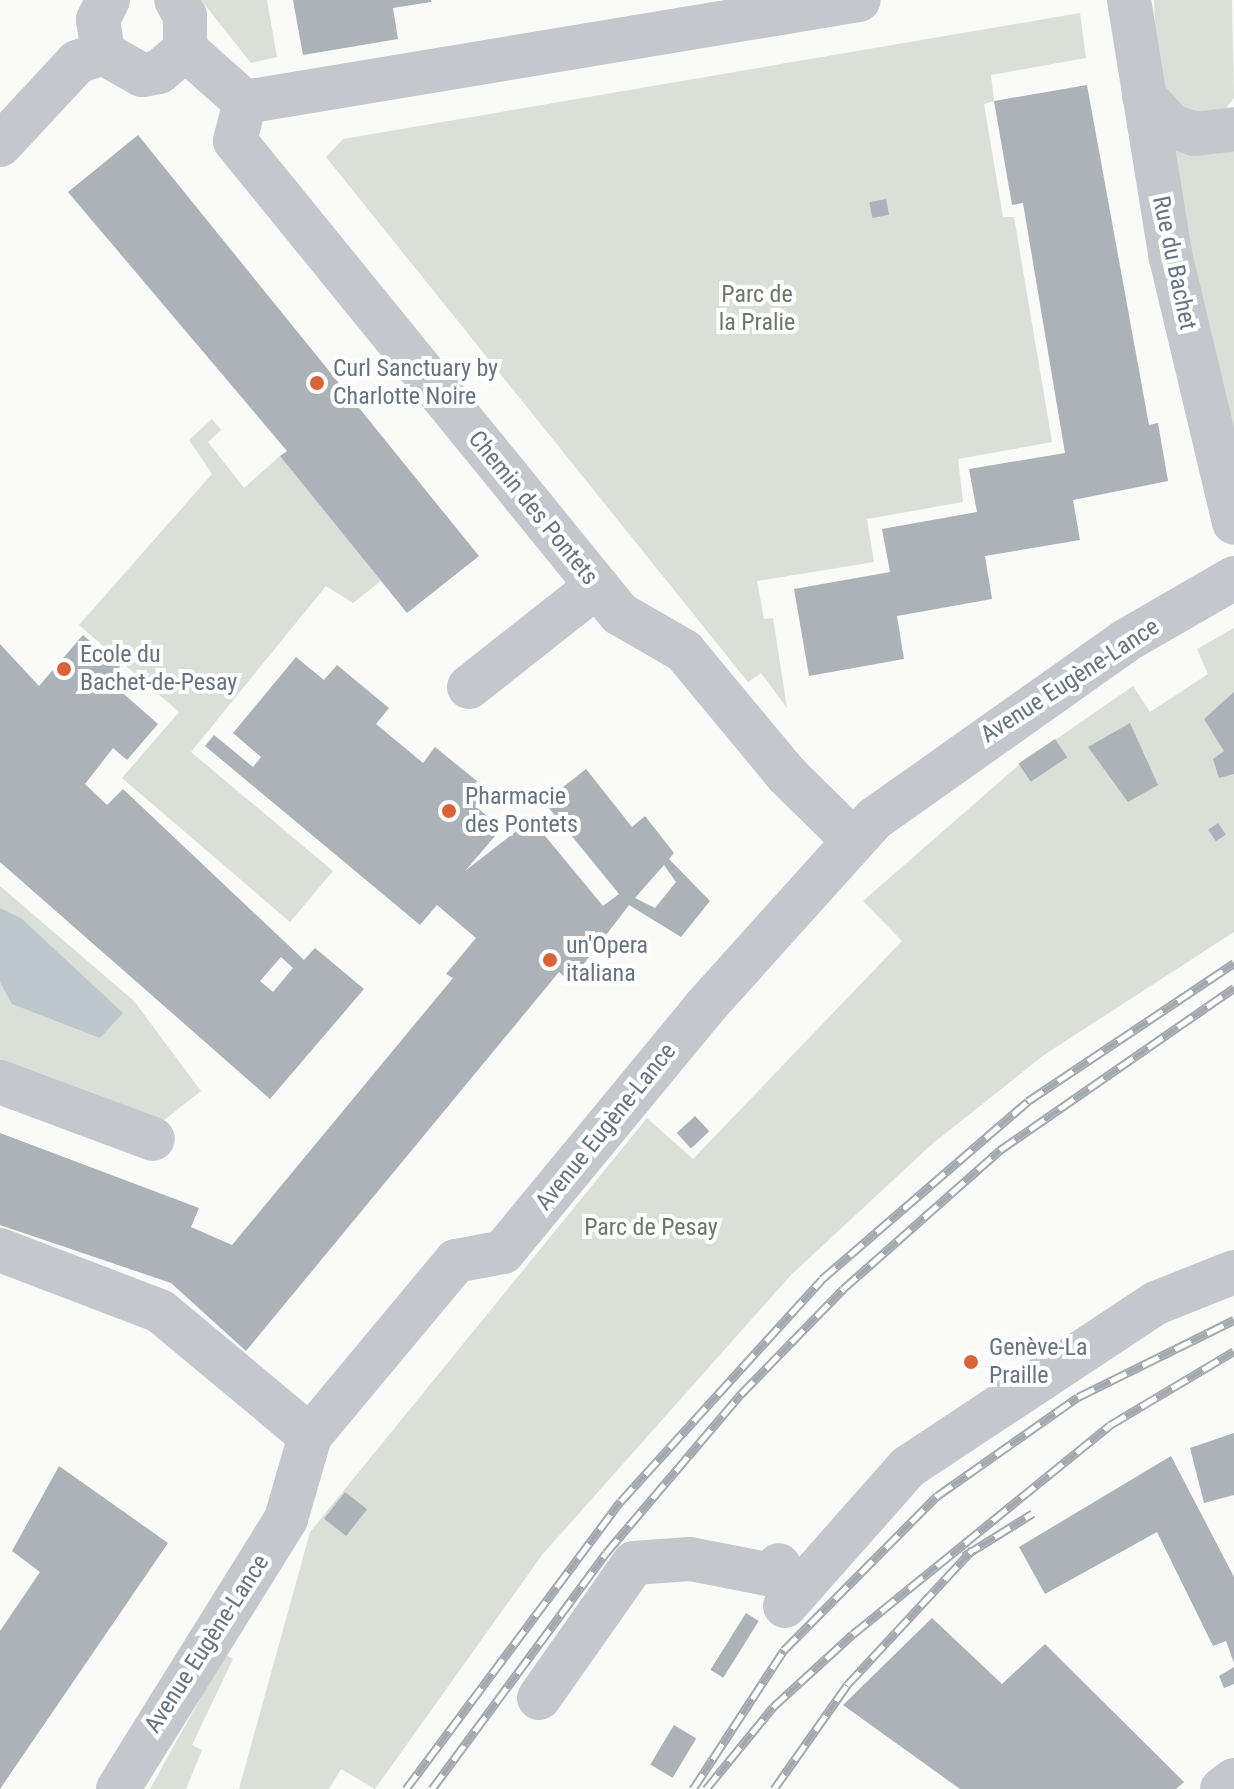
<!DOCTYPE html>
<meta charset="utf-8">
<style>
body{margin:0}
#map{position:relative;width:1234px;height:1789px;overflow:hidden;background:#fafaf8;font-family:"Roboto Condensed",sans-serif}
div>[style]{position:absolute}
.green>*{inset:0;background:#dadfd7}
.water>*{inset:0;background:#bec7cd}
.building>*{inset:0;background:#abb2b8;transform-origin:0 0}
.minor>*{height:44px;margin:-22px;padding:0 22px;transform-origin:22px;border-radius:22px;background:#c4c7cb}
.rail>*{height:9px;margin-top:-4.5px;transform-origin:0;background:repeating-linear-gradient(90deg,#fff 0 18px,#a3a9af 0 36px);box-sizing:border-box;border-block:2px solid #a3a9af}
.dots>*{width:22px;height:22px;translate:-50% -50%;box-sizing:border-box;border:4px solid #fff;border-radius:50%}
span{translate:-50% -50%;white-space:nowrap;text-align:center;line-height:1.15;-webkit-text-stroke:8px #fff;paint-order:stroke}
.street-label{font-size:24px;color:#667481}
.park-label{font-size:24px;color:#687a65}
.poi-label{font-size:24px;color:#667481}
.left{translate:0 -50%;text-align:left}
</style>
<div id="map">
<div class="green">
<i style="clip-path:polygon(201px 0,267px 0,277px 57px,251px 63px)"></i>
<i style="clip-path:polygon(1154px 0,1232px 0,1234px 98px,1219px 117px,1201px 121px,1168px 100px,1156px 62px)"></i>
<i style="clip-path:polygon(1080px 13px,1086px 58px,991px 75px,994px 101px,984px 104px,1003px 217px,1014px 217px,1052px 442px,958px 459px,963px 502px,867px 519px,874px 562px,757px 581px,764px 619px,773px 618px,787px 708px,761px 673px,748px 682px,326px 157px,343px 139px)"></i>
<i style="clip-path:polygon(1164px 137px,1234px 143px,1234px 475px)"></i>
<i style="clip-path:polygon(212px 419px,221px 430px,208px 442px,244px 488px,280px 456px,381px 581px,353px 603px,326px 586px,191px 752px,333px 871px,290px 922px,122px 778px,179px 712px,79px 625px,212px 474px,189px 440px)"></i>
<i style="clip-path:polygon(1234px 628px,1234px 932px,1044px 1055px,931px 1145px,791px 1275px,542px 1555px,375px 1789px,341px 1769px,329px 1789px,239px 1789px,310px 1532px,647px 1118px,693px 1159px,902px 941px,863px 901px,1019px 765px,1133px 686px,1150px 712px,1208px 674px,1197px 649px)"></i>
<i style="clip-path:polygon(0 886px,134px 1001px,201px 1091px,163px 1121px,0 1060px)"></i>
<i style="clip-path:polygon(225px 1654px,233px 1659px,192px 1745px,202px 1750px,186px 1789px,150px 1789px)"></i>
</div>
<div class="water">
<i style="clip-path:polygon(0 908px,21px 918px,123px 1013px,100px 1038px,12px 1004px,0 982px)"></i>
</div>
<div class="building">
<i style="clip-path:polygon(293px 0,431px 0,431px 2px,393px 8px,398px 39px,303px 55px)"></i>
<i style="clip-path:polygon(1087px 85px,1149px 425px,1158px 423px,1168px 481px,1073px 500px,1080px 540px,985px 556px,992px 599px,897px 616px,904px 659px,809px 676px,794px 589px,890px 572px,882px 529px,977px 512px,969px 469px,1065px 453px,1023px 203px,1012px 205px,994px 101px)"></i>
<i style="clip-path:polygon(138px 135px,479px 556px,407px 613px,280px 456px,287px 451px,68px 192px)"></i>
<i style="left:886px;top:199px;width:16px;height:17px;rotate:79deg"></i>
<i style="clip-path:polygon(evenodd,83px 635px,120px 667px,108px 680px,158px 724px,127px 760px,113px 748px,85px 784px,107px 805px,123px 789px,304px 960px,315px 948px,364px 989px,270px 1099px,0 862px,0 644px,39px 686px,83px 635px,281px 957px,293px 968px,273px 992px,260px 981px,281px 957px)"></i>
<i style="clip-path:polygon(evenodd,296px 657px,324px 680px,337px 665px,389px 708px,376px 724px,399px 743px,423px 763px,435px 747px,488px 790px,475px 806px,502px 828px,465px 871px,519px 829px,523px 835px,536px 825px,603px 906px,619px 894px,544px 802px,586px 769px,632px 827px,645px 816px,674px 853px,669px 859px,710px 901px,681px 937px,629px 905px,570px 982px,559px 972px,246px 1351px,171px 1283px,0 1225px,0 1133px,199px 1208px,191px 1227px,232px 1245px,453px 978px,446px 974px,476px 938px,437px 905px,420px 925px,205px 746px,214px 735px,253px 767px,261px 757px,233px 733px,296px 657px,664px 865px,676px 882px,655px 908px,635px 898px,664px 865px)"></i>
<i style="clip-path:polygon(1234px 692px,1234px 774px,1219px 778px,1213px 759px,1224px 751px,1204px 719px)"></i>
<i style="clip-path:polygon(1130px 723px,1158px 785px,1128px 802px,1088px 747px)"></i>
<i style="left:1055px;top:739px;width:22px;height:44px;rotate:56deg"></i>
<i style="left:1218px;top:823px;width:14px;height:12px;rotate:56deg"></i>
<i style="left:695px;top:1116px;width:21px;height:25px;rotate:47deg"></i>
<i style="clip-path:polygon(1234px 1433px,1234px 1495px,1204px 1503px,1190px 1448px)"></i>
<i style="clip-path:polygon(1171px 1456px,1234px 1577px,1234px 1663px,1226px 1641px,1213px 1646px,1157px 1532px,1045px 1594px,1019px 1547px)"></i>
<i style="clip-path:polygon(59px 1466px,168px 1543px,0 1789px,0 1631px,40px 1572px,12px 1551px)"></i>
<i style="left:345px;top:1492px;width:28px;height:34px;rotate:38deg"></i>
<i style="left:746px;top:1613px;width:15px;height:67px;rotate:32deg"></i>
<i style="clip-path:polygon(932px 1618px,1002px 1684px,1045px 1644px,1184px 1782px,1176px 1789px,960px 1789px,843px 1705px)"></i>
<i style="clip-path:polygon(1234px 1667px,1234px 1684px,1224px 1688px,1219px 1676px)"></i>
<i style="left:674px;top:1725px;width:26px;height:46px;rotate:31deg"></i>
</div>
<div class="minor">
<i style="left:108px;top:0;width:22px;rotate:117deg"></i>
<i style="left:98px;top:20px;width:33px;rotate:81deg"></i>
<i style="left:103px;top:53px;width:45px;rotate:29.4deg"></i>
<i style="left:142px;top:75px;width:17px;rotate:-10deg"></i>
<i style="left:159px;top:72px;width:35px;rotate:-41deg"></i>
<i style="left:185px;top:49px;width:33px;rotate:-90deg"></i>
<i style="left:185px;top:16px;width:18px;rotate:-119deg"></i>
<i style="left:1129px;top:0;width:261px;rotate:80.8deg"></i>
<i style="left:1171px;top:258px;width:272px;rotate:76.6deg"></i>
<i style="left:185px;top:49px;width:80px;rotate:41.5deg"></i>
<i style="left:1144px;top:96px;width:40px;rotate:48deg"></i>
<i style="left:1171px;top:126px;width:25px;rotate:18deg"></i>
<i style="left:1195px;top:134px;width:39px;rotate:-7deg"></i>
<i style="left:245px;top:102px;width:40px;rotate:104.4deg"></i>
<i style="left:235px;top:141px;width:574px;rotate:50.87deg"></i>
<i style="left:597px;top:586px;width:36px;rotate:51deg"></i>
<i style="left:620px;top:614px;width:74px;rotate:30deg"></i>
<i style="left:684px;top:651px;width:161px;rotate:50.3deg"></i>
<i style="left:787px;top:775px;width:94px;rotate:44.6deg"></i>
<i style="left:245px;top:102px;width:622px;rotate:-9.43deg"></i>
<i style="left:0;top:145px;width:113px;rotate:-47.1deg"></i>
<i style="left:77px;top:62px;width:28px;rotate:-19deg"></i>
<i style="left:469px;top:687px;width:163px;rotate:-38.3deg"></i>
<i style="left:0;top:1082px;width:163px;rotate:20.4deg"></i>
<i style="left:0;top:1250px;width:171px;rotate:20.9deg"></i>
<i style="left:160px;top:1311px;width:195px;rotate:39.8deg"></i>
<i style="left:785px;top:1606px;width:186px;rotate:-48.5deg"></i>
<i style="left:908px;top:1467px;width:297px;rotate:-33.5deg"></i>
<i style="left:1156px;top:1303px;width:84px;rotate:-21.7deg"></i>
<i style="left:539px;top:1698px;width:165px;rotate:-54.9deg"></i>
<i style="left:634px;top:1563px;width:56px;rotate:-4.1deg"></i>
<i style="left:690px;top:1559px;width:84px;rotate:11deg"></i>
<i style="left:772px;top:1575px;width:12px;rotate:-55deg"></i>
<i style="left:118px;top:1789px;width:318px;rotate:-58.1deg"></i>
<i style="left:286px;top:1519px;width:86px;rotate:-73.9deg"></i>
<i style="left:310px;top:1436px;width:228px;rotate:-50.2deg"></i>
<i style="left:456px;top:1261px;width:48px;rotate:-10.8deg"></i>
<i style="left:503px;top:1252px;width:315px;rotate:-50.5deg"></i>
<i style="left:703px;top:1009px;width:256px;rotate:-48deg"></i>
<i style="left:874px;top:819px;width:308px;rotate:-35.3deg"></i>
<i style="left:1125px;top:641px;width:126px;rotate:-30deg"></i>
<i style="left:1222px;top:1789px;width:15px;rotate:-37deg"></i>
</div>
<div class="rail">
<i style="left:964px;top:1556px;width:81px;rotate:-31.9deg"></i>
<i style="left:406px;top:1789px;width:359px;rotate:-53.3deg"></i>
<i style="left:621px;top:1501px;width:299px;rotate:-47.8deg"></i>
<i style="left:822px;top:1279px;width:272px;rotate:-40.8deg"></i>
<i style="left:1028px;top:1101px;width:248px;rotate:-33.8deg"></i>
<i style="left:432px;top:1789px;width:293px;rotate:-53.6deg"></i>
<i style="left:606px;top:1553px;width:209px;rotate:-49.7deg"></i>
<i style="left:741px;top:1394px;width:146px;rotate:-45.8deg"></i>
<i style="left:843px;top:1289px;width:210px;rotate:-41.5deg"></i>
<i style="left:1000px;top:1150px;width:285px;rotate:-34.7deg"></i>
<i style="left:693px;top:1789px;width:166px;rotate:-56.8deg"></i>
<i style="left:784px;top:1650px;width:217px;rotate:-45.2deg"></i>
<i style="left:937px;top:1496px;width:172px;rotate:-35.1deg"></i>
<i style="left:1078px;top:1397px;width:174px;rotate:-26.3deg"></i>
<i style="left:706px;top:1789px;width:106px;rotate:-50.7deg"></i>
<i style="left:773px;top:1707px;width:108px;rotate:-42.4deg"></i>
<i style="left:853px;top:1634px;width:331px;rotate:-39.1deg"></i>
<i style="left:1110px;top:1425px;width:144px;rotate:-30.8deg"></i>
<i style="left:774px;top:1789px;width:127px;rotate:-54.9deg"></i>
<i style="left:847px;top:1685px;width:185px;rotate:-47.2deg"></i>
</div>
<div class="dots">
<i style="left:317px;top:383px;background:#da6438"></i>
<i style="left:64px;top:669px;background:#da6438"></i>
<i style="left:449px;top:811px;background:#da6438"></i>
<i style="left:550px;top:960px;background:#da6438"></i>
<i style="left:971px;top:1362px;background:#da6438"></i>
</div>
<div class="street-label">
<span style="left:1174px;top:263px;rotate:78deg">Rue du Bachet</span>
<span style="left:533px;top:508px;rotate:51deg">Chemin des Pontets</span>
<span style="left:1070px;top:681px;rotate:-33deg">Avenue Eugène-Lance</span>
<span style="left:606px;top:1127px;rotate:-51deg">Avenue Eugène-Lance</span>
<span style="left:207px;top:1644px;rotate:-57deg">Avenue Eugène-Lance</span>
</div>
<div class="park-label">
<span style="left:757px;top:309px">Parc de<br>la Pralie</span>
<span style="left:651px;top:1228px">Parc de Pesay</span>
</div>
<div class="poi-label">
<span class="left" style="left:333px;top:383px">Curl Sanctuary by<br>Charlotte Noire</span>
<span class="left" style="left:80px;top:669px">Ecole du<br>Bachet-de-Pesay</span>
<span class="left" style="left:465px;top:811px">Pharmacie<br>des Pontets</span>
<span class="left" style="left:566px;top:960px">un'Opera<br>italiana</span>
<span class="left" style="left:989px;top:1362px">Genève-La<br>Praille</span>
</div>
</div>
